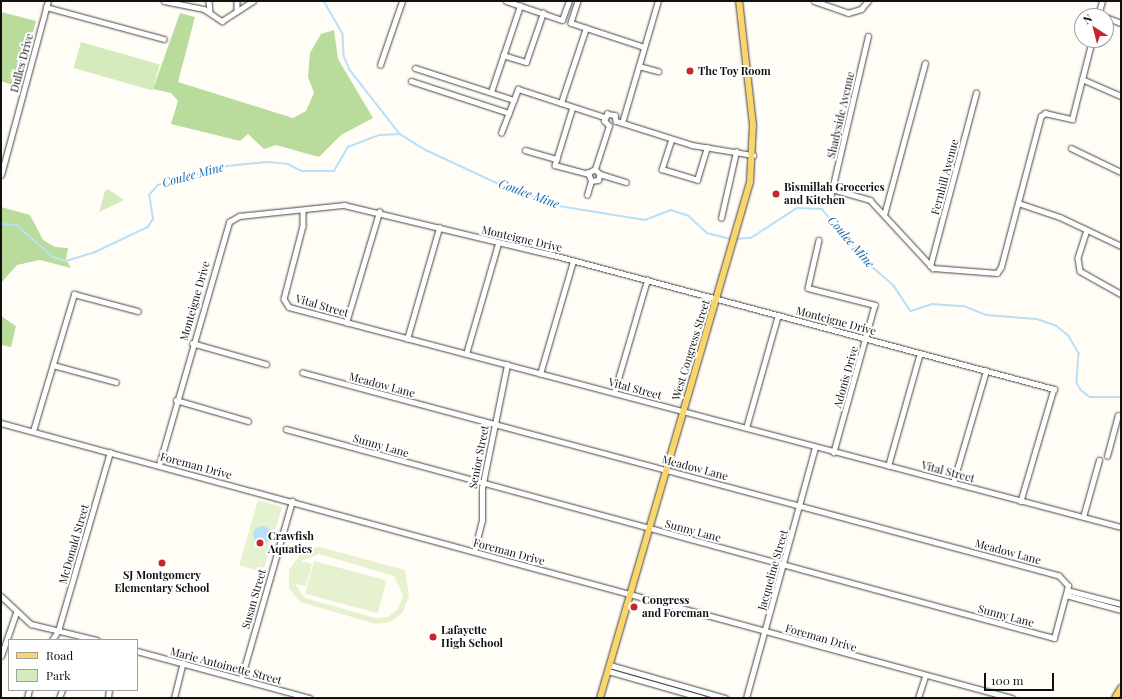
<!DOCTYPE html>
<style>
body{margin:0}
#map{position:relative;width:1122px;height:699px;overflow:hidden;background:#fffdf5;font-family:"Playfair Display",serif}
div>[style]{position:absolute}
.green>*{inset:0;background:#d5ebbd;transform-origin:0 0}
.forest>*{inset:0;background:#b9dc9c}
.pitch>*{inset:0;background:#e6f2cf;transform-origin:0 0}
.water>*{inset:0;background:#b9e0f7}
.round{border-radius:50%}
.stream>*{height:1.5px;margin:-0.75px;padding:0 0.75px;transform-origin:0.75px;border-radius:0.75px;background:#b9e0f7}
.roads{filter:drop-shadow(0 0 1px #444) drop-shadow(0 0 1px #444)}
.minor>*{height:4.5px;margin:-2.25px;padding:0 2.25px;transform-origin:2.25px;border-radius:2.25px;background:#fff}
.major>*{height:6px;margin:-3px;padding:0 3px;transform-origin:3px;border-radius:3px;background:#f9d66b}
.dots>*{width:11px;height:11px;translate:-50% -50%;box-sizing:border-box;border:2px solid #fff;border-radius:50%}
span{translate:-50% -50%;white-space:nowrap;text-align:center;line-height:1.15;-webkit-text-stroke:4px #fff;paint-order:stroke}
.street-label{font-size:11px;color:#111}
.poi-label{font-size:11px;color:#111;font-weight:700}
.left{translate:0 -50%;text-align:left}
.water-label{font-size:12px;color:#1768a6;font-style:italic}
.frame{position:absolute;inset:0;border:2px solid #111;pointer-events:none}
.legend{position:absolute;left:8px;top:639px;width:130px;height:52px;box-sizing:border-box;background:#fff;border:1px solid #a0a0a0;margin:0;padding:5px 7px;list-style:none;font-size:12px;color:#111}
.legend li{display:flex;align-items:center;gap:8px;height:20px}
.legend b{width:20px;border:1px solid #a0a0a0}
.north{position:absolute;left:1074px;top:8px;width:40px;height:40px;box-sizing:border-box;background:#fff;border:1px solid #a0a0a0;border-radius:50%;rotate:324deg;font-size:11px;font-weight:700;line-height:16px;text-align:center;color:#111}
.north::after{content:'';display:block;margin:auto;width:14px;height:18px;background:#c4262e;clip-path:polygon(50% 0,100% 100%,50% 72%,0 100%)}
.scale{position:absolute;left:984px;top:673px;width:70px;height:18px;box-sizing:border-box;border:2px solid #111;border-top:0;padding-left:5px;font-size:12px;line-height:14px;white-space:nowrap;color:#111;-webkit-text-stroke:3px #fff;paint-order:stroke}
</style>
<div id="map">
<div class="green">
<i style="left:81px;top:42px;width:82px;height:27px;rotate:16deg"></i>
<i style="clip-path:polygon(108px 189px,124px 200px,99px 212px,105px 191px)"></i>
</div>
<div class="forest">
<i style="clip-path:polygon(1px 12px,36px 21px,18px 87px,1px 81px)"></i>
<i style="clip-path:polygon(180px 13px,195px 17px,178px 82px,293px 118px,306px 111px,314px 93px,308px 77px,310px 53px,321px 34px,334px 30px,338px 59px,373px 118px,341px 135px,319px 157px,276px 145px,264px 149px,248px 134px,240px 141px,171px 124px,178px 101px,171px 93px,153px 89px)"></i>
<i style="clip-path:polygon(1px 207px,30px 215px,43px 240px,55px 247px,68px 248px,66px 259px,71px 268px,40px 260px,17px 265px,1px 283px)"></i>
<i style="clip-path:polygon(1px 316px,16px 326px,11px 347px,1px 345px)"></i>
</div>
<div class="pitch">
<i style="left:258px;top:500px;width:25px;height:68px;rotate:16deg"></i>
<i style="clip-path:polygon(evenodd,319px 547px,405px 570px,409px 596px,403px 612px,391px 622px,376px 624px,300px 602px,289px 588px,289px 570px,303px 551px,319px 547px,319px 554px,394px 576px,403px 595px,398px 609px,388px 617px,376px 618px,305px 598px,295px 584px,306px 586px,312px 564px,301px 561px,319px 554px)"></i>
<i style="left:314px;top:561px;width:75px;height:34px;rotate:15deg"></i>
</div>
<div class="water">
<i class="round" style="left:253px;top:526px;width:18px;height:18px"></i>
</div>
<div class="stream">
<i style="left:324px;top:1px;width:38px;rotate:60deg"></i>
<i style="left:343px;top:34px;width:22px;rotate:87deg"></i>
<i style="left:344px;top:56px;width:15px;rotate:67deg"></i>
<i style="left:350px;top:70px;width:81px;rotate:52deg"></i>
<i style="left:400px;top:134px;width:31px;rotate:32deg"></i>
<i style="left:426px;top:150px;width:83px;rotate:25deg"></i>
<i style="left:501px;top:185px;width:62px;rotate:19.9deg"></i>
<i style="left:559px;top:206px;width:87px;rotate:9.2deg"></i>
<i style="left:645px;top:220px;width:28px;rotate:-21deg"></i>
<i style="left:671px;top:210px;width:19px;rotate:18deg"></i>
<i style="left:689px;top:216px;width:25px;rotate:43deg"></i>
<i style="left:707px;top:233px;width:25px;rotate:14deg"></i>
<i style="left:1px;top:224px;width:16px;rotate:4deg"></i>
<i style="left:17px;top:225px;width:48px;rotate:41.6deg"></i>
<i style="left:53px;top:257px;width:14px;rotate:17deg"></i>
<i style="left:66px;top:261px;width:28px;rotate:-17deg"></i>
<i style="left:93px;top:253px;width:61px;rotate:-25.3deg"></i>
<i style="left:148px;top:227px;width:9px;rotate:-58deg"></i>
<i style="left:153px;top:219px;width:24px;rotate:-99deg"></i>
<i style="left:149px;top:195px;width:13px;rotate:-48deg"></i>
<i style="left:158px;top:185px;width:72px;rotate:-15.4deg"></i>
<i style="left:227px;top:166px;width:40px;rotate:-5.7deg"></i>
<i style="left:267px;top:162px;width:21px;rotate:5deg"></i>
<i style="left:288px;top:164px;width:16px;rotate:27deg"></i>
<i style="left:302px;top:171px;width:32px"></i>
<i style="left:334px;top:171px;width:28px;rotate:-60deg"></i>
<i style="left:348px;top:147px;width:34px;rotate:-21deg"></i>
<i style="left:380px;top:135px;width:20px;rotate:-3deg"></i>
<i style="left:735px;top:239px;width:16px;rotate:-4deg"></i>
<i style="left:751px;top:238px;width:55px;rotate:-33.1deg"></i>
<i style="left:797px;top:208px;width:25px;rotate:2deg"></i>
<i style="left:822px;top:209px;width:71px;rotate:49.6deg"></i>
<i style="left:868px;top:263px;width:35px;rotate:41deg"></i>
<i style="left:894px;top:286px;width:30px;rotate:56deg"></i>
<i style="left:911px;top:311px;width:22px;rotate:-18deg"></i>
<i style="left:932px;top:304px;width:32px;rotate:4deg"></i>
<i style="left:964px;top:306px;width:24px;rotate:22deg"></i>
<i style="left:986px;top:315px;width:51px;rotate:4.5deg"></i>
<i style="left:1037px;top:319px;width:21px;rotate:19deg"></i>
<i style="left:1057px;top:326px;width:16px;rotate:40deg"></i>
<i style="left:1069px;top:336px;width:20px;rotate:60deg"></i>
<i style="left:1079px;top:353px;width:30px;rotate:94deg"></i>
<i style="left:1077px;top:383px;width:8px;rotate:60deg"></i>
<i style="left:1081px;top:390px;width:11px;rotate:38deg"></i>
<i style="left:1090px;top:397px;width:31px"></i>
</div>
<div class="roads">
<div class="minor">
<i style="left:164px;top:1px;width:41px;rotate:11.3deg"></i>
<i style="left:204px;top:9px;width:22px;rotate:34deg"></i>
<i style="left:222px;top:21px;width:37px;rotate:-33deg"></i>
<i style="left:209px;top:1px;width:11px;rotate:85deg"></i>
<i style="left:237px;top:1px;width:10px;rotate:90deg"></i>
<i style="left:506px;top:1px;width:59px;rotate:18.7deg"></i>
<i style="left:562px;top:20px;width:20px;rotate:-70deg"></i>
<i style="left:578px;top:1px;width:23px;rotate:108deg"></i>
<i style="left:571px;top:23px;width:77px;rotate:18.2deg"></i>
<i style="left:814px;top:1px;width:36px;rotate:19deg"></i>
<i style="left:848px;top:13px;width:14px;rotate:-17deg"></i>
<i style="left:861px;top:9px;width:11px;rotate:-49deg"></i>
<i style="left:46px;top:7px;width:122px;rotate:15.2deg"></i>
<i style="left:1098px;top:16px;width:16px;rotate:-75deg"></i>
<i style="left:1106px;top:17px;width:16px;rotate:22deg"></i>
<i style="left:503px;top:55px;width:24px;rotate:17deg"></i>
<i style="left:526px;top:62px;width:52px;rotate:-70.9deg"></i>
<i style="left:380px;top:65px;width:68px;rotate:-71deg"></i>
<i style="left:639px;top:66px;width:20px;rotate:15deg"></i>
<i style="left:415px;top:68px;width:104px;rotate:17.9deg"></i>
<i style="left:1082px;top:79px;width:43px;rotate:23.6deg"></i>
<i style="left:411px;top:81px;width:103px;rotate:18.1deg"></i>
<i style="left:491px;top:92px;width:91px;rotate:-71.4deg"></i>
<i style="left:561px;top:103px;width:79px;rotate:-71.6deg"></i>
<i style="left:573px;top:107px;width:61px;rotate:107.2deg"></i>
<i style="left:555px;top:165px;width:34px;rotate:15deg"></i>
<i style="left:616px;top:121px;width:80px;rotate:17.5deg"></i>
<i style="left:692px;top:145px;width:62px;rotate:9.3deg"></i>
<i style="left:622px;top:123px;width:127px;rotate:-73.6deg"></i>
<i style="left:609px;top:126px;width:7px;rotate:-135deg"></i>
<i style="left:604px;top:121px;width:8px;rotate:-67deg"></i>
<i style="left:607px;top:114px;width:8px;rotate:7deg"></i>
<i style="left:615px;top:115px;width:6px;rotate:81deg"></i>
<i style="left:501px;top:133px;width:47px;rotate:-68.9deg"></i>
<i style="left:518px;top:89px;width:90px;rotate:18deg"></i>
<i style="left:672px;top:139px;width:32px;rotate:108deg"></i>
<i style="left:662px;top:169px;width:37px;rotate:17deg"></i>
<i style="left:697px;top:180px;width:34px;rotate:-73deg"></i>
<i style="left:1071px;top:148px;width:55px;rotate:25.6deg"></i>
<i style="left:525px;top:150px;width:33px;rotate:16deg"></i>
<i style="left:595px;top:169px;width:45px;rotate:-72deg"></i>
<i style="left:595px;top:169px;width:7px;rotate:45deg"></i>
<i style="left:600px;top:174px;width:27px;rotate:17deg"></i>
<i style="left:1px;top:175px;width:180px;rotate:-74.9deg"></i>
<i style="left:591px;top:181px;width:9px;rotate:-111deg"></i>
<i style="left:588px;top:173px;width:8px;rotate:-30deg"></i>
<i style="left:591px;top:181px;width:7px;rotate:-8deg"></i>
<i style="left:598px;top:180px;width:6px;rotate:-72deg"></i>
<i style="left:832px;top:189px;width:40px;rotate:16deg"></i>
<i style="left:870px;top:200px;width:93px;rotate:47.2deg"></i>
<i style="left:933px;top:268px;width:64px;rotate:4.5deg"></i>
<i style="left:997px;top:273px;width:7px;rotate:-56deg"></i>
<i style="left:1001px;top:267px;width:156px;rotate:-75.2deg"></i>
<i style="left:1041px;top:116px;width:5px;rotate:-37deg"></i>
<i style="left:1045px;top:113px;width:28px;rotate:13deg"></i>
<i style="left:1072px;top:119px;width:81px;rotate:-75.8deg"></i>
<i style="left:587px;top:195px;width:15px;rotate:-74deg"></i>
<i style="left:830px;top:198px;width:166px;rotate:-76.8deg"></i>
<i style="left:1018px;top:203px;width:44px;rotate:18.4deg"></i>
<i style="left:1060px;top:217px;width:68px;rotate:25.4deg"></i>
<i style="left:303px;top:210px;width:16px;rotate:90deg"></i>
<i style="left:303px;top:226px;width:75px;rotate:104.6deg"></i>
<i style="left:284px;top:299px;width:9px;rotate:58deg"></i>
<i style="left:289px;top:307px;width:861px;rotate:14.81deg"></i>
<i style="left:884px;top:215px;width:157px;rotate:-74.9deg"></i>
<i style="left:721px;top:218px;width:68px;rotate:-77.2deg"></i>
<i style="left:1087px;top:230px;width:29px;rotate:108deg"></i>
<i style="left:1078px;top:258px;width:13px;rotate:81deg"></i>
<i style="left:1080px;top:271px;width:47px;rotate:29.3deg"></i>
<i style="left:819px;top:240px;width:49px;rotate:102.9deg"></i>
<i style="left:808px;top:288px;width:69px;rotate:14.2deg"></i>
<i style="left:875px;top:305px;width:153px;rotate:105.6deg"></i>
<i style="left:930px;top:266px;width:179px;rotate:-75.1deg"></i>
<i style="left:346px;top:323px;width:116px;rotate:-73.4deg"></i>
<i style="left:407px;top:339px;width:116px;rotate:-73.9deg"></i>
<i style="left:192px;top:343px;width:77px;rotate:15.8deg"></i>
<i style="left:466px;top:354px;width:115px;rotate:-73.8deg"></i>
<i style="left:53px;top:365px;width:65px;rotate:15.1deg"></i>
<i style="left:540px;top:374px;width:118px;rotate:-73.7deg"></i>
<i style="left:614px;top:393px;width:118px;rotate:-73.7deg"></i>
<i style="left:176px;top:400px;width:75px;rotate:16.3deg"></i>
<i style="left:1px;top:423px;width:1048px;rotate:15.22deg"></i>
<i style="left:746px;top:428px;width:117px;rotate:-74.2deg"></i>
<i style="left:286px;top:429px;width:796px;rotate:15.22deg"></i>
<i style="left:1054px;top:638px;width:54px;rotate:-74.9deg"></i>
<i style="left:1068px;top:586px;width:13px;rotate:-132deg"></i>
<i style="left:1059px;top:576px;width:783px;rotate:-164.97deg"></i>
<i style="left:33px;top:431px;width:143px;rotate:-73.3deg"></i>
<i style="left:74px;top:294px;width:66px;rotate:14.9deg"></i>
<i style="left:1107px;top:456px;width:42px;rotate:-75deg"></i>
<i style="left:159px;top:465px;width:253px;rotate:-73.9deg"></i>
<i style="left:229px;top:222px;width:12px;rotate:-31deg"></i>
<i style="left:239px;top:216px;width:106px;rotate:-6deg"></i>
<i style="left:344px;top:205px;width:215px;rotate:13.5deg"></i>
<i style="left:553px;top:255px;width:519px;rotate:14.97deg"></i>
<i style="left:1054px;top:389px;width:117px;rotate:106.4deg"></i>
<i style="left:888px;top:466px;width:117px;rotate:-74.2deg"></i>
<i style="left:953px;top:483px;width:117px;rotate:-73.6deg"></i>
<i style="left:1083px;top:517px;width:59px;rotate:-74.3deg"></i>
<i style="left:474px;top:552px;width:32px;rotate:-76deg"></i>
<i style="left:482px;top:521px;width:33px;rotate:-90deg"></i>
<i style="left:482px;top:488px;width:126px;rotate:-78.5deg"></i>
<i style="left:1067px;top:590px;width:56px;rotate:14.5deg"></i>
<i style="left:1066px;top:595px;width:57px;rotate:15.3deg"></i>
<i style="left:1px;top:596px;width:41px;rotate:43deg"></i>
<i style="left:31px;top:624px;width:68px;rotate:13.6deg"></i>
<i style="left:52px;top:640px;width:11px;rotate:-56deg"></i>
<i style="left:58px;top:631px;width:186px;rotate:-73.8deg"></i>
<i style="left:137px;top:651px;width:179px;rotate:15.2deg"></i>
<i style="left:1px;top:656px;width:46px;rotate:-70.8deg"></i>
<i style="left:610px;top:665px;width:120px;rotate:16deg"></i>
<i style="left:608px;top:671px;width:99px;rotate:15.9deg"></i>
<i style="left:241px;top:679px;width:185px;rotate:-74deg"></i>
<i style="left:27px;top:698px;width:8px;rotate:-76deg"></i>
<i style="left:59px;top:698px;width:9px;rotate:-69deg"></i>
<i style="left:108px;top:698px;width:8px;rotate:-83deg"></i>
<i style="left:174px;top:698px;width:36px;rotate:-76deg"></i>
<i style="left:746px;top:698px;width:260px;rotate:-74.6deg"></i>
<i style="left:918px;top:698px;width:23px;rotate:-72deg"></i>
</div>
<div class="major">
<i style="left:600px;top:698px;width:537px;rotate:-73.79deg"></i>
<i style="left:750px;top:182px;width:57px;rotate:-87deg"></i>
<i style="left:753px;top:125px;width:125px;rotate:-96.4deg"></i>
<i style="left:1115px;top:698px;width:12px;rotate:-59deg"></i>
</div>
</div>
<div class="dots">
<i style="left:690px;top:71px;background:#c4262e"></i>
<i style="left:776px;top:194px;background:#c4262e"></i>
<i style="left:260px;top:543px;background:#c4262e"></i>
<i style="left:162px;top:563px;background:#c4262e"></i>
<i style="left:634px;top:607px;background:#c4262e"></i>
<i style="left:433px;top:637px;background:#c4262e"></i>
</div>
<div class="street-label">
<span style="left:22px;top:63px;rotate:-75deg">Dulles Drive</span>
<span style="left:841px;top:115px;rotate:-77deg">Shadyside Avenue</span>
<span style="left:945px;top:177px;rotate:-75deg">Fernhill Avenue</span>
<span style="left:522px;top:239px;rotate:13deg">Monteigne Drive</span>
<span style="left:195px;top:301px;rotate:-74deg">Monteigne Drive</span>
<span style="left:322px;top:306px;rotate:16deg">Vital Street</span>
<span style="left:836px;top:321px;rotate:15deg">Monteigne Drive</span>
<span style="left:691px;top:350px;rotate:-73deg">West Congress Street</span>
<span style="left:846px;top:377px;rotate:-74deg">Adonis Drive</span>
<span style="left:382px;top:385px;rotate:15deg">Meadow Lane</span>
<span style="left:635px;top:389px;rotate:15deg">Vital Street</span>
<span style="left:381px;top:446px;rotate:16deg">Sunny Lane</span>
<span style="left:479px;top:457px;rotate:-79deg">Senior Street</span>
<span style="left:196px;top:466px;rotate:15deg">Foreman Drive</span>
<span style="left:695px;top:468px;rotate:15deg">Meadow Lane</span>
<span style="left:948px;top:472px;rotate:15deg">Vital Street</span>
<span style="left:693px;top:531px;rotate:15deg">Sunny Lane</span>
<span style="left:74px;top:544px;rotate:-74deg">McDonald Street</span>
<span style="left:509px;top:552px;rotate:15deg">Foreman Drive</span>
<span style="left:1008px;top:552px;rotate:15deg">Meadow Lane</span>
<span style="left:773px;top:570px;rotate:-74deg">Jacqueline Street</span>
<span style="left:254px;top:599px;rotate:-74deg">Susan Street</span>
<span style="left:1006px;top:616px;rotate:15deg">Sunny Lane</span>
<span style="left:821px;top:638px;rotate:16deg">Foreman Drive</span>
<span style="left:226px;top:666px;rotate:15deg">Marie Antoinette Street</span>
</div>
<div class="poi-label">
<span class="left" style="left:698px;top:71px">The Toy Room</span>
<span class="left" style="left:784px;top:194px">Bismillah Groceries<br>and Kitchen</span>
<span class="left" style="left:268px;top:543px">Crawfish<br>Aquatics</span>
<span style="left:162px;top:582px">SJ Montgomery<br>Elementary School</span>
<span class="left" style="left:642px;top:607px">Congress<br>and Foreman</span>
<span class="left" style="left:441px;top:637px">Lafayette<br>High School</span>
</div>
<div class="water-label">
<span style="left:193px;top:175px;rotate:-15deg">Coulee Mine</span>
<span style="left:529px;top:194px;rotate:20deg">Coulee Mine</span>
<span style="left:851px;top:242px;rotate:49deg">Coulee Mine</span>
</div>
<div class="frame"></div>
<ul class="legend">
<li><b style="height:5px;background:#f9d66b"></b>Road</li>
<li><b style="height:11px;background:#d5ebbd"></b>Park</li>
</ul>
<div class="north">N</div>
<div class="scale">100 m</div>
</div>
